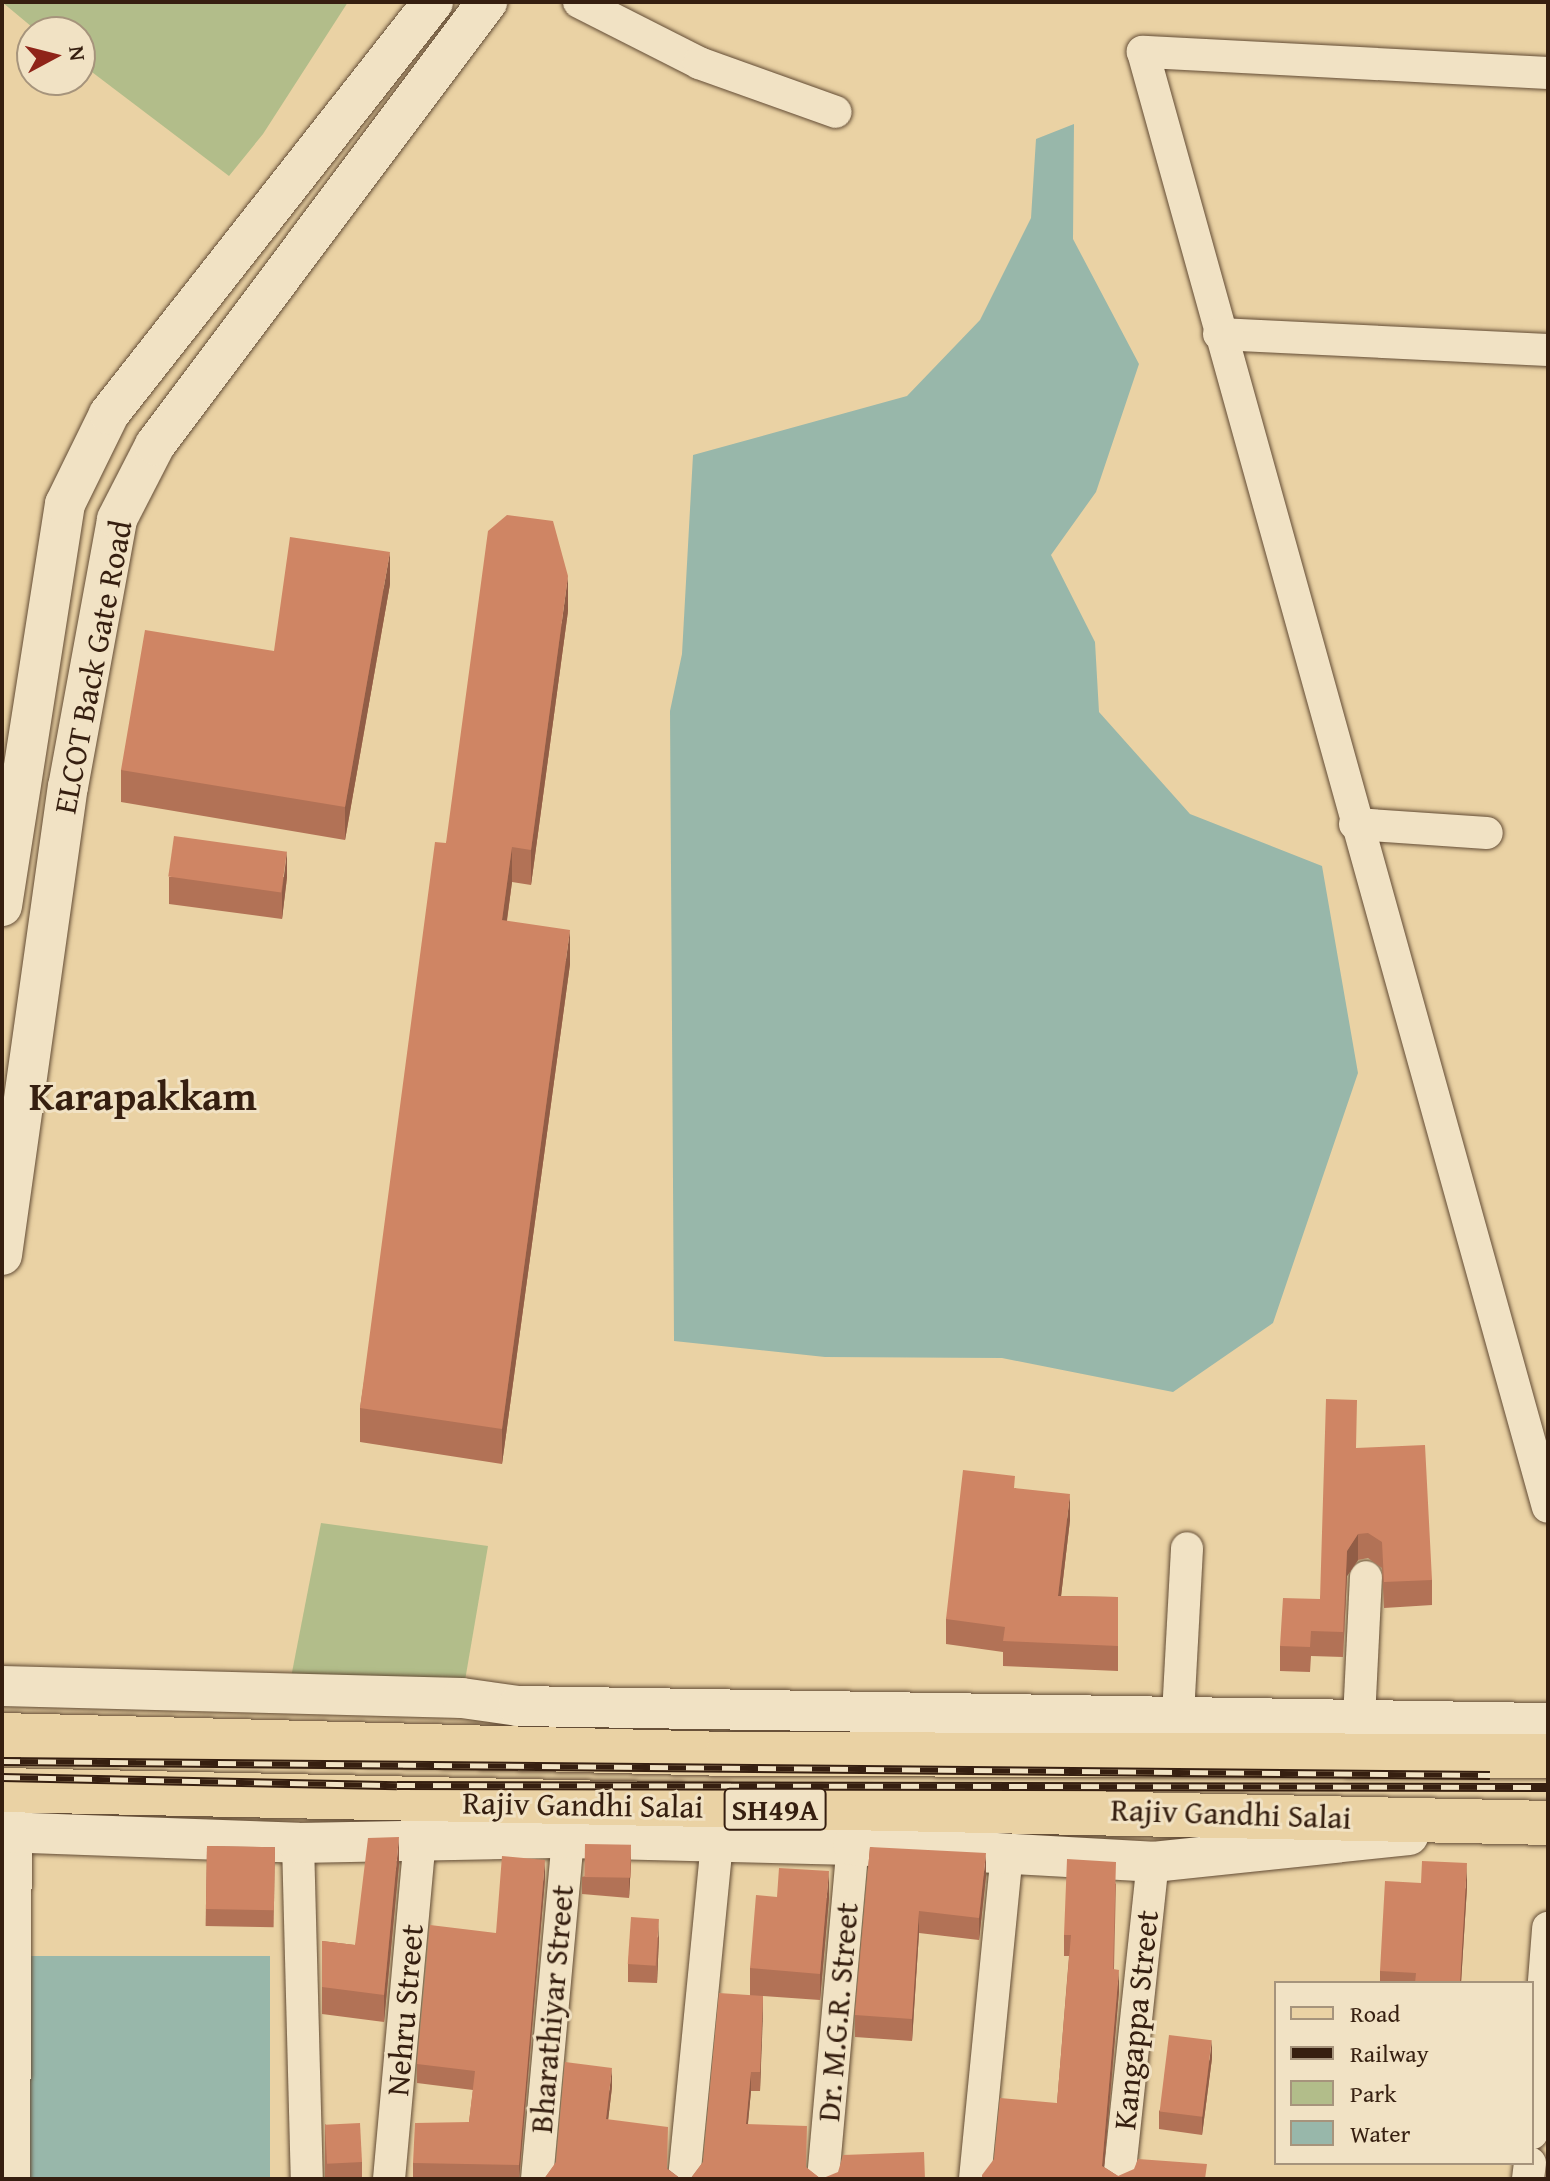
<!DOCTYPE html>
<style>
body{margin:0}
#map{position:relative;width:1550px;height:2181px;overflow:hidden;background:#ead2a4;font-family:"Gentium Book Plus",serif}
div>[style]{position:absolute}
.green>*{inset:0;background:#b2bd8a}
.water>*{inset:0;background:#98b7aa;transform-origin:0 0}
.roads{filter:drop-shadow(0 0 2px #634c35) drop-shadow(0 0 2px #634c35)}
.minor>*{height:32px;margin:-16px;padding:0 16px;transform-origin:16px;border-radius:16px;background:#f1e2c4}
.tertiary>*{height:40px;margin:-20px;padding:0 20px;transform-origin:20px;border-radius:20px;background:#f1e2c4}
.primary>*{height:44px;margin:-22px;padding:0 22px;transform-origin:22px;border-radius:22px;background:#ead2a4}
.rail>*{height:9px;margin-top:-4.5px;transform-origin:0;background:repeating-linear-gradient(90deg,#f1e2c4 0 18px,#361f10 0 36px);box-sizing:border-box;border-block:2px solid #361f10}
.wall>*{inset:0;background:#b27256;transform-origin:0 0}
.shaded-wall>*{inset:0;background:#915d46}
.building>*{inset:0;background:#cf8564;transform-origin:0 0}
span{translate:-50% -50%;white-space:nowrap;text-align:center;line-height:1.15;-webkit-text-stroke:6px #f1e2c4;paint-order:stroke}
.shield-label span{padding:2px 6px;background:#f1e2c4;border:2px solid;border-radius:6px;-webkit-text-stroke-width:0}
.shield-label{font-size:30px;color:#361f10;font-weight:700}
.street-label{font-size:32px;color:#361f10}
.district-label{font-size:40px;color:#361f10;font-weight:700}
.frame{position:absolute;inset:0;border:4px solid #361f10;pointer-events:none}
.legend{position:absolute;left:1274px;top:1981px;width:260px;height:184px;box-sizing:border-box;background:#f1e2c4;border:2px solid #a6947c;margin:0;padding:10px 14px;list-style:none;font-size:24px;color:#361f10}
.legend li{display:flex;align-items:center;gap:16px;height:40px}
.legend b{width:40px;border:2px solid #a6947c}
.north{position:absolute;left:16px;top:16px;width:80px;height:80px;box-sizing:border-box;background:#f1e2c4;border:2px solid #a6947c;border-radius:50%;rotate:83deg;font-size:22px;font-weight:700;line-height:32px;text-align:center;color:#361f10}
.north::after{content:'';display:block;margin:auto;width:28px;height:36px;background:#8f2418;clip-path:polygon(50% 0,100% 100%,50% 72%,0 100%)}
</style>
<div id="map">
<div class="green">
<i style="clip-path:polygon(2px 2px,348px 2px,263px 134px,229px 176px,80px 63px,80px 32px,38px 32px)"></i>
<i style="clip-path:polygon(321px 1523px,488px 1546px,462px 1698px,288px 1693px)"></i>
</div>
<div class="water">
<i style="clip-path:polygon(1074px 124px,1073px 239px,1139px 364px,1096px 492px,1051px 555px,1095px 642px,1099px 712px,1190px 814px,1322px 866px,1358px 1073px,1273px 1323px,1173px 1392px,1002px 1358px,825px 1357px,674px 1341px,670px 711px,682px 654px,693px 455px,907px 396px,980px 320px,1031px 218px,1036px 139px)"></i>
<i style="left:27px;top:1956px;width:243px;height:223px"></i>
</div>
<div class="roads">
<div class="minor">
<i style="left:579px;top:2px;width:135px;rotate:26.9deg"></i>
<i style="left:699px;top:63px;width:145px;rotate:19.7deg"></i>
<i style="left:1548px;top:73px;width:406px;rotate:-177deg"></i>
<i style="left:1143px;top:52px;width:1510px;rotate:74.45deg"></i>
<i style="left:1219px;top:334px;width:329px;rotate:2.8deg"></i>
<i style="left:1355px;top:824px;width:132px;rotate:3.9deg"></i>
<i style="left:1178px;top:1715px;width:167px;rotate:-86.9deg"></i>
<i style="left:1359px;top:1719px;width:142px;rotate:-87.2deg"></i>
<i style="left:298px;top:1843px;width:336px;rotate:88.5deg"></i>
<i style="left:1532px;top:2133px;width:206px;rotate:-85.5deg"></i>
<i style="left:14px;top:2179px;width:369px;rotate:-89.7deg"></i>
<i style="left:389px;top:2179px;width:339px;rotate:-84.8deg"></i>
<i style="left:537px;top:2179px;width:342px;rotate:-84.8deg"></i>
<i style="left:684px;top:2179px;width:361px;rotate:-84.4deg"></i>
<i style="left:823px;top:2179px;width:335px;rotate:-84.9deg"></i>
<i style="left:975px;top:2179px;width:329px;rotate:-84.4deg"></i>
<i style="left:1119px;top:2179px;width:319px;rotate:-83.9deg"></i>
<i style="left:1528px;top:2179px;width:16px;rotate:-83deg"></i>
</div>
<div class="tertiary">
<i style="left:2px;top:906px;width:407px;rotate:-81.1deg"></i>
<i style="left:65px;top:504px;width:100px;rotate:-63.9deg"></i>
<i style="left:109px;top:414px;width:524px;rotate:-51.82deg"></i>
<i style="left:2px;top:1255px;width:473px;rotate:-82deg"></i>
<i style="left:68px;top:787px;width:272px;rotate:-79.6deg"></i>
<i style="left:117px;top:519px;width:83px;rotate:-62.8deg"></i>
<i style="left:155px;top:445px;width:554px;rotate:-53.15deg"></i>
<i style="left:2px;top:1686px;width:460px;rotate:1.5deg"></i>
<i style="left:462px;top:1698px;width:57px;rotate:8.1deg"></i>
<i style="left:518px;top:1706px;width:1030px;rotate:0.95deg"></i>
<i style="left:2px;top:1832px;width:296px;rotate:2.1deg"></i>
<i style="left:298px;top:1843px;width:270px;rotate:-1.1deg"></i>
<i style="left:568px;top:1838px;width:285px;rotate:1.4deg"></i>
<i style="left:853px;top:1845px;width:300px;rotate:3.2deg"></i>
<i style="left:1153px;top:1862px;width:257px;rotate:-6deg"></i>
</div>
<div class="primary">
<i style="left:2px;top:1735px;width:725px;rotate:1.5deg"></i>
<i style="left:727px;top:1754px;width:821px;rotate:0.14deg"></i>
<i style="left:2px;top:1790px;width:1546px;rotate:1.22deg"></i>
</div>
</div>
<div class="rail">
<i style="left:2px;top:1761px;width:1488px;rotate:0.54deg"></i>
<i style="left:2px;top:1777px;width:395px;rotate:1.2deg"></i>
<i style="left:397px;top:1785px;width:1151px;rotate:0.1deg"></i>
</div>
<div class="wall">
<i style="clip-path:polygon(390px 584px,345px 840px,121px 802px,121px 770px)"></i>
<i style="clip-path:polygon(568px 611px,531px 885px,512px 882px,507px 921px,570px 964px,502px 1464px,360px 1442px,360px 1408px,446px 843px)"></i>
<i style="clip-path:polygon(169px 877px,287px 877px,282px 919px,169px 904px)"></i>
<i style="clip-path:polygon(1356px 1448px,1432px 1580px,1432px 1605px,1384px 1608px,1382px 1568px,1368px 1558px,1358px 1560px,1347px 1576px,1343px 1657px,1311px 1656px,1310px 1672px,1280px 1671px,1280px 1646px,1320px 1599px)"></i>
<i style="clip-path:polygon(1015px 1488px,1070px 1520px,1061px 1596px,1118px 1597px,1118px 1671px,1003px 1666px,1003px 1652px,946px 1644px,946px 1619px)"></i>
<i style="left:207px;top:1846px;width:68px;height:80px;rotate:1deg"></i>
<i style="clip-path:polygon(870px 1847px,986px 1876px,979px 1940px,919px 1933px,912px 2041px,855px 2037px,855px 2015px)"></i>
<i style="clip-path:polygon(631px 1863px,629px 1898px,582px 1894px,582px 1877px)"></i>
<i style="clip-path:polygon(399px 1864px,384px 2022px,322px 2014px,322px 1941px,355px 1945px)"></i>
<i style="clip-path:polygon(545px 1879px,519px 2179px,413px 2179px,413px 2163px,469px 2122px,473px 2090px,417px 2083px,417px 2064px,496px 1933px)"></i>
<i style="clip-path:polygon(1116px 1883px,1114px 1969px,1119px 1991px,1104px 2167px,1118px 2176px,1207px 2179px,982px 2179px,1057px 2103px,1069px 1956px,1064px 1956px,1064px 1935px)"></i>
<i style="clip-path:polygon(1467px 1887px,1461px 1983px,1380px 1983px,1380px 1971px)"></i>
<i style="clip-path:polygon(777px 1897px,829px 1898px,820px 2000px,763px 1996px,760px 2091px,751px 2091px,748px 2124px,821px 2179px,544px 2179px,612px 2087px,608px 2120px,668px 2169px,681px 2179px,691px 2178px,703px 2162px,750px 1995px,750px 1968px)"></i>
<i style="clip-path:polygon(659px 1936px,657px 1983px,628px 1982px,628px 1964px)"></i>
<i style="clip-path:polygon(1212px 2058px,1202px 2135px,1159px 2129px,1159px 2111px)"></i>
<i style="clip-path:polygon(325px 2124px,362px 2162px,362px 2179px,325px 2179px)"></i>
</div>
<div class="shaded-wall">
<i style="clip-path:polygon(390px 552px,390px 584px,345px 840px,345px 807px)"></i>
<i style="clip-path:polygon(568px 576px,568px 611px,531px 885px,531px 850px)"></i>
<i style="clip-path:polygon(512px 847px,512px 882px,502px 955px,502px 920px)"></i>
<i style="clip-path:polygon(287px 851px,287px 877px,282px 919px,282px 892px)"></i>
<i style="clip-path:polygon(570px 930px,570px 964px,502px 1464px,502px 1429px)"></i>
<i style="clip-path:polygon(1070px 1494px,1070px 1520px,1058px 1622px,1058px 1596px)"></i>
<i style="clip-path:polygon(1358px 1534px,1358px 1560px,1347px 1576px,1343px 1657px,1347px 1551px)"></i>
<i style="clip-path:polygon(399px 1837px,399px 1864px,384px 2022px,384px 1995px)"></i>
<i style="clip-path:polygon(631px 1845px,631px 1863px,629px 1898px,629px 1880px)"></i>
<i style="clip-path:polygon(986px 1853px,986px 1876px,979px 1940px,979px 1918px)"></i>
<i style="clip-path:polygon(545px 1860px,545px 1879px,519px 2179px,519px 2165px)"></i>
<i style="clip-path:polygon(1467px 1863px,1467px 1887px,1461px 1983px,1460px 1983px)"></i>
<i style="clip-path:polygon(829px 1871px,829px 1898px,820px 2000px,820px 1974px)"></i>
<i style="clip-path:polygon(919px 1911px,919px 1933px,912px 2041px,912px 2019px)"></i>
<i style="clip-path:polygon(659px 1919px,659px 1936px,657px 1983px,657px 1966px)"></i>
<i style="clip-path:polygon(1119px 1970px,1119px 1991px,1103px 2179px,1102px 2166px)"></i>
<i style="clip-path:polygon(763px 1996px,763px 2014px,760px 2091px,760px 2072px)"></i>
<i style="clip-path:polygon(1212px 2040px,1212px 2058px,1202px 2135px,1202px 2117px)"></i>
<i style="clip-path:polygon(612px 2068px,612px 2087px,606px 2138px,606px 2119px)"></i>
<i style="clip-path:polygon(751px 2072px,751px 2091px,746px 2142px,746px 2124px)"></i>
</div>
<div class="building">
<i style="clip-path:polygon(507px 515px,553px 521px,568px 576px,531px 850px,512px 847px,502px 920px,570px 930px,502px 1429px,360px 1408px,435px 842px,446px 843px,488px 531px)"></i>
<i style="clip-path:polygon(290px 537px,390px 552px,345px 807px,121px 770px,145px 630px,274px 651px)"></i>
<i style="left:174px;top:836px;width:114px;height:41px;rotate:8deg"></i>
<i style="clip-path:polygon(1326px 1399px,1357px 1400px,1356px 1448px,1425px 1445px,1432px 1580px,1384px 1582px,1382px 1542px,1368px 1533px,1358px 1534px,1347px 1551px,1343px 1632px,1311px 1631px,1310px 1647px,1280px 1646px,1283px 1598px,1320px 1599px)"></i>
<i style="clip-path:polygon(963px 1470px,1015px 1476px,1014px 1488px,1070px 1494px,1058px 1596px,1118px 1597px,1118px 1646px,1003px 1641px,1005px 1627px,946px 1619px)"></i>
<i style="clip-path:polygon(399px 1837px,384px 1995px,322px 1987px,322px 1941px,355px 1945px,368px 1838px)"></i>
<i style="left:585px;top:1844px;width:46px;height:33px;rotate:1deg"></i>
<i style="left:207px;top:1846px;width:68px;height:63px;rotate:1deg"></i>
<i style="clip-path:polygon(870px 1847px,986px 1853px,979px 1918px,919px 1911px,912px 2019px,855px 2015px)"></i>
<i style="clip-path:polygon(502px 1856px,545px 1860px,519px 2165px,413px 2163px,415px 2123px,469px 2122px,475px 2071px,417px 2064px,430px 1925px,496px 1933px)"></i>
<i style="clip-path:polygon(1067px 1859px,1116px 1862px,1113px 1969px,1119px 1970px,1102px 2166px,1118px 2176px,1134px 2169px,1138px 2159px,1207px 2164px,1205px 2179px,982px 2179px,982px 2175px,994px 2159px,1000px 2098px,1057px 2103px,1071px 1935px,1064px 1935px)"></i>
<i style="clip-path:polygon(1422px 1861px,1467px 1863px,1460px 1983px,1415px 1983px,1416px 1973px,1380px 1971px,1385px 1881px,1421px 1883px)"></i>
<i style="clip-path:polygon(779px 1868px,829px 1871px,820px 1974px,750px 1968px,756px 1895px,777px 1897px)"></i>
<i style="left:631px;top:1917px;width:28px;height:47px;rotate:4deg"></i>
<i style="clip-path:polygon(719px 1993px,763px 1996px,760px 2072px,751px 2072px,746px 2124px,807px 2126px,806px 2167px,821px 2179px,838px 2172px,843px 2155px,924px 2152px,925px 2179px,544px 2179px,556px 2162px,565px 2062px,612px 2068px,606px 2119px,668px 2127px,667px 2169px,681px 2179px,691px 2178px,703px 2162px)"></i>
<i style="left:1169px;top:2035px;width:43px;height:77px;rotate:7deg"></i>
<i style="left:360px;top:2123px;width:39px;height:35px;rotate:87deg"></i>
</div>
<div class="shield-label">
<span style="left:775px;top:1809px">SH49A</span>
</div>
<div class="street-label">
<span style="left:93px;top:667px;rotate:-79deg">ELCOT Back Gate Road</span>
<span style="left:583px;top:1805px;rotate:1deg">Rajiv Gandhi Salai</span>
<span style="left:1231px;top:1814px;rotate:2deg">Rajiv Gandhi Salai</span>
<span style="left:552px;top:2009px;rotate:-85deg">Bharathiyar Street</span>
<span style="left:405px;top:2010px;rotate:-85deg">Nehru Street</span>
<span style="left:838px;top:2012px;rotate:-85deg">Dr. M.G.R. Street</span>
<span style="left:1136px;top:2020px;rotate:-84deg">Kangappa Street</span>
</div>
<div class="district-label">
<span style="left:143px;top:1096px">Karapakkam</span>
</div>
<div class="frame"></div>
<ul class="legend">
<li><b style="height:10px;background:#ead2a4"></b>Road</li>
<li><b style="height:10px;background:#361f10"></b>Railway</li>
<li><b style="height:22px;background:#b2bd8a"></b>Park</li>
<li><b style="height:22px;background:#98b7aa"></b>Water</li>
</ul>
<div class="north">N</div>
</div>
